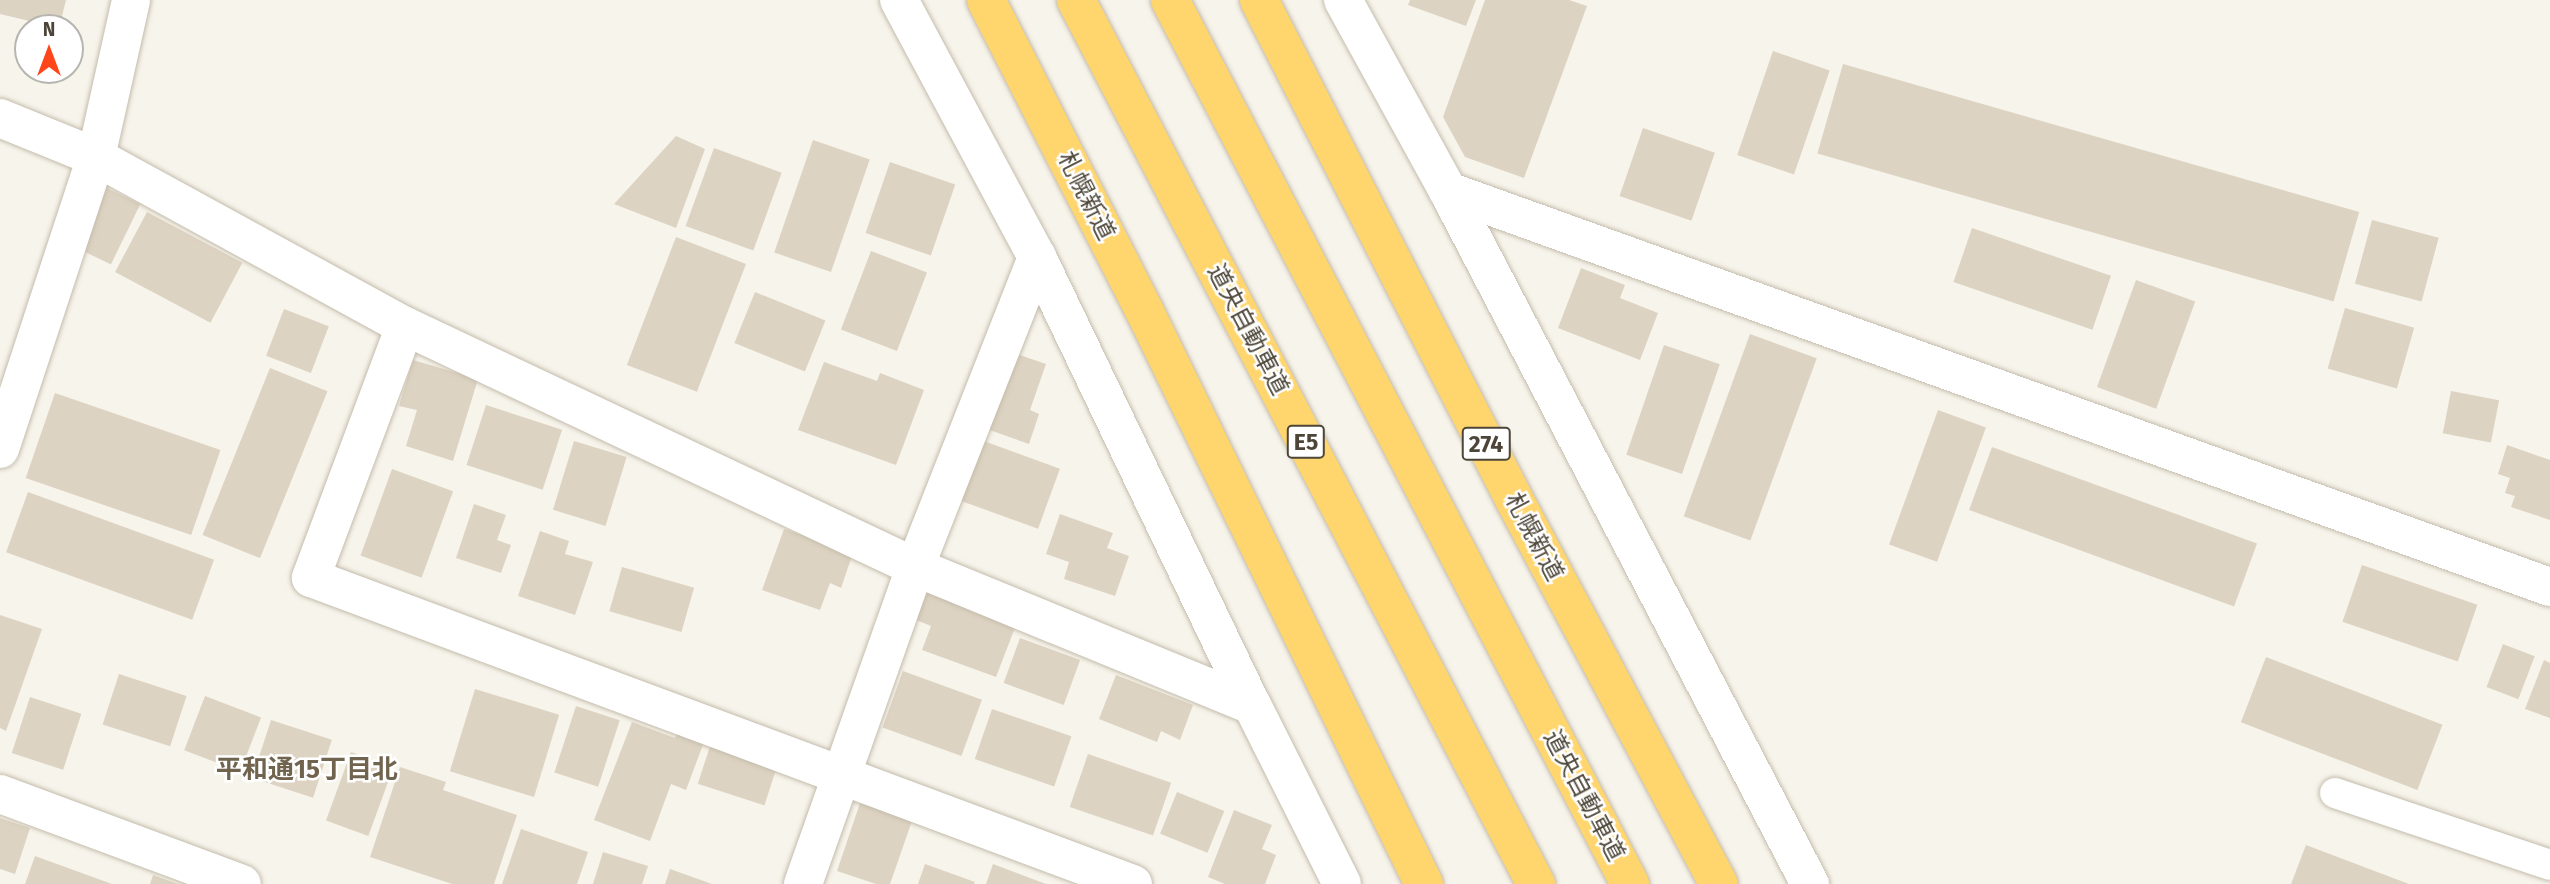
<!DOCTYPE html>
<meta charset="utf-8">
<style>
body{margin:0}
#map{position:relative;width:2550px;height:884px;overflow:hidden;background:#f7f4eb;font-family:"Fira Sans","Noto Sans JP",sans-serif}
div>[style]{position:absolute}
.building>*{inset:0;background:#ddd3c2;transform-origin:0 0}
.roads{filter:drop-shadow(0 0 2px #c4bcac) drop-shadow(0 0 2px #c4bcac)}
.lane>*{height:30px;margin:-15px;padding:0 15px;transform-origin:15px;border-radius:15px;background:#fff}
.street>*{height:38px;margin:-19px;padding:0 19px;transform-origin:19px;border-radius:19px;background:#fff}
.highway>*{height:38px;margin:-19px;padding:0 19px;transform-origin:19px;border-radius:19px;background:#ffd56e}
span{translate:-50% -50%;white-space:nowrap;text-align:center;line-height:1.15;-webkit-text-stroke:5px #fff;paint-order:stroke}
.shield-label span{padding:2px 5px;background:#fff;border:2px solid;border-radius:5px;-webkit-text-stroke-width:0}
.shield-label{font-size:23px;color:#4c4538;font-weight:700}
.street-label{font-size:24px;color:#4c4538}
.neighbourhood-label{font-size:26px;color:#70644e;font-weight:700}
.north{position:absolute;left:14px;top:14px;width:70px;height:70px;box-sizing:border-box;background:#fff;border:2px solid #b7b5af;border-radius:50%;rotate:0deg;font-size:19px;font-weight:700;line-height:28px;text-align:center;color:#4c4538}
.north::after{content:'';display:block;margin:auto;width:24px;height:32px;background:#ff461a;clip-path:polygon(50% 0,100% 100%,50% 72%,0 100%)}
</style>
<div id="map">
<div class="building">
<i style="clip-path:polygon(0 0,66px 0,59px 28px,0 14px)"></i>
<i style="clip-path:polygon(1410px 0,1476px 0,1466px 26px,1408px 5px)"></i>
<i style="clip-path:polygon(1485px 0,1569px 0,1587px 6px,1524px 178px,1465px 157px,1443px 117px)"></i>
<i style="left:1773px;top:51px;width:60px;height:110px;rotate:19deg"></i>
<i style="left:1843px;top:64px;width:537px;height:93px;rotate:16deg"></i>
<i style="left:1643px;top:128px;width:76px;height:72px;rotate:19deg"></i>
<i style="clip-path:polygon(676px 136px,705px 149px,676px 228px,614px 204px)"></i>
<i style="left:813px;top:140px;width:60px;height:119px;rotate:19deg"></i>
<i style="left:714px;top:148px;width:72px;height:83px;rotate:20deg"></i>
<i style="left:890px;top:162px;width:69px;height:75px;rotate:19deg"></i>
<i style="left:107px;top:188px;width:37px;height:67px;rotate:26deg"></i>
<i style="left:147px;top:212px;width:108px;height:68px;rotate:28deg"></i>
<i style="left:2372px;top:220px;width:69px;height:66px;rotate:15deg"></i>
<i style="left:1972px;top:228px;width:147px;height:57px;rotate:19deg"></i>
<i style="left:676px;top:237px;width:75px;height:137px;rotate:21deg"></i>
<i style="left:871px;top:251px;width:60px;height:84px;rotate:21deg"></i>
<i style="clip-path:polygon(1581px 268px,1625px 285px,1620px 298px,1658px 313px,1640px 360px,1558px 328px)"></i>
<i style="left:2136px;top:280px;width:63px;height:114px;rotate:20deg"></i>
<i style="left:755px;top:292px;width:76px;height:55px;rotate:22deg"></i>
<i style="left:2345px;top:308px;width:72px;height:63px;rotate:16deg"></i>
<i style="left:284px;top:309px;width:48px;height:50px;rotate:21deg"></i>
<i style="left:1750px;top:334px;width:71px;height:194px;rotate:20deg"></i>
<i style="left:1664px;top:345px;width:59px;height:116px;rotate:19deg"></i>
<i style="clip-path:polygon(1008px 351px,1046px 364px,1030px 410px,1039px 414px,1029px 444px,981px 427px)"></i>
<i style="clip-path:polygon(413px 360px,478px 379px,453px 461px,406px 446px,417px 410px,399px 406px)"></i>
<i style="clip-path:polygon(824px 362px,877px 381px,880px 373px,924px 390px,896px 465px,798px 430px)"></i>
<i style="left:270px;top:368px;width:62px;height:180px;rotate:22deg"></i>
<i style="left:2451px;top:391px;width:49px;height:43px;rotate:11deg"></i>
<i style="left:55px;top:393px;width:175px;height:90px;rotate:19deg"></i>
<i style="left:486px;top:405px;width:80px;height:63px;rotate:18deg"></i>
<i style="left:1938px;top:410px;width:51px;height:143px;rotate:20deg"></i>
<i style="left:981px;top:440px;width:84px;height:64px;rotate:20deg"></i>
<i style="left:574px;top:441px;width:55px;height:72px;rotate:17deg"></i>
<i style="clip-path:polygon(2507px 445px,2550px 460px,2550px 520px,2511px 507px,2515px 496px,2505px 493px,2510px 478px,2498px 474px)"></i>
<i style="left:1992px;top:447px;width:282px;height:67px;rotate:20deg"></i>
<i style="left:392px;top:469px;width:65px;height:92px;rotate:20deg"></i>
<i style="left:28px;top:492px;width:198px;height:64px;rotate:20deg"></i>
<i style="clip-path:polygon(474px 504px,506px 515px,497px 540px,511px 545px,501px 573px,456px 558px)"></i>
<i style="clip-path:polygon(1060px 514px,1113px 533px,1107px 548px,1129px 556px,1115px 596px,1064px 579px,1069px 562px,1046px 554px)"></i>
<i style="clip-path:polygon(784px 529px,853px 553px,841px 588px,830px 583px,820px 610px,762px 590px)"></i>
<i style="clip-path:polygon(540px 531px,569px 541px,565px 554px,593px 562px,575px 615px,518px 596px)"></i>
<i style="left:2362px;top:565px;width:122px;height:60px;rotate:19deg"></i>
<i style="left:622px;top:567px;width:75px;height:46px;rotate:16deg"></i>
<i style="clip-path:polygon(924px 592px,1016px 625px,996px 677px,922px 650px,931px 626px,914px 619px)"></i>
<i style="clip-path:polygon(0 615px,42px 629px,6px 731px,0 728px)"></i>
<i style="left:1020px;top:638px;width:64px;height:48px;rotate:20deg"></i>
<i style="left:2503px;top:644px;width:34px;height:46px;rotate:21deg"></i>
<i style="left:2266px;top:657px;width:189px;height:70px;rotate:21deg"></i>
<i style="clip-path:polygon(2544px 660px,2550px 663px,2550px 718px,2525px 709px)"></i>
<i style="left:903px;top:671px;width:84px;height:60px;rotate:20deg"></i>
<i style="left:119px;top:674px;width:71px;height:53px;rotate:18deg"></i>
<i style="clip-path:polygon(1116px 675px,1193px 705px,1180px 740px,1161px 731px,1157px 742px,1099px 719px)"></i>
<i style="left:475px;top:689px;width:88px;height:86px;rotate:17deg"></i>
<i style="left:205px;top:696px;width:60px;height:58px;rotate:21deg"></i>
<i style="left:30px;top:697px;width:54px;height:59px;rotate:18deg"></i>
<i style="left:576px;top:706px;width:46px;height:70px;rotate:18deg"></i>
<i style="left:992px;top:709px;width:84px;height:53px;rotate:19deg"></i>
<i style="left:271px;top:720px;width:64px;height:61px;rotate:18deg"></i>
<i style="clip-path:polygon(632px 722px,675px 738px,678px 731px,704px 742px,686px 790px,671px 784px,650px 841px,594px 820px)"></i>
<i style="left:712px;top:740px;width:70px;height:46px;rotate:18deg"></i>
<i style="left:351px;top:752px;width:45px;height:73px;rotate:20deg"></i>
<i style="left:1088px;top:754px;width:88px;height:56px;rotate:19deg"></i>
<i style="clip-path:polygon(400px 767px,446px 782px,443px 790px,517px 815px,494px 884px,452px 884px,370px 857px)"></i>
<i style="left:1177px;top:792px;width:51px;height:45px;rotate:22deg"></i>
<i style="clip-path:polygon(860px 803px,912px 821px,890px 884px,876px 884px,837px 871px)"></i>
<i style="clip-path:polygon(1234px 810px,1272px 825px,1262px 849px,1276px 855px,1265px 884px,1225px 884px,1208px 877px)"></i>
<i style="clip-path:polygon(0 818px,30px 828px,15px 874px,0 869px)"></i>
<i style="clip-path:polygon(521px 829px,588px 852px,577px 884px,502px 884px)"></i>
<i style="clip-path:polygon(2306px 845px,2409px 884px,2291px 884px)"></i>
<i style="clip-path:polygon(603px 852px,648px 866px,642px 884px,593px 884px)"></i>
<i style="clip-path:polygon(35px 856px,112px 884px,25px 884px)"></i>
<i style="clip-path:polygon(925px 864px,975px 882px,974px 884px,918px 884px)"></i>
<i style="clip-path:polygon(993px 864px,1046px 884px,986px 884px)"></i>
<i style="clip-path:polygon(670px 869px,712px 884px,665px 884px)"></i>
<i style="clip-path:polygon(153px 875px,178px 884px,150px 884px)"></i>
</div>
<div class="roads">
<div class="lane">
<i style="left:2335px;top:793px;width:227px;rotate:18.5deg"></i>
</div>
<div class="street">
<i style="left:899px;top:0;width:292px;rotate:61.8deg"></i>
<i style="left:1037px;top:257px;width:497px;rotate:64.4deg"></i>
<i style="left:1252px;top:705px;width:200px;rotate:63.3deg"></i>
<i style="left:1343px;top:0;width:218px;rotate:61.2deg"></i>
<i style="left:1448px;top:191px;width:782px;rotate:62.42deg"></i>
<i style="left:0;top:118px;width:104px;rotate:22.1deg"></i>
<i style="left:96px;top:157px;width:352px;rotate:28.7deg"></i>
<i style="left:405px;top:326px;width:564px;rotate:25.29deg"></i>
<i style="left:915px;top:567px;width:364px;rotate:22.3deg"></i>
<i style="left:1448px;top:191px;width:1171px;rotate:19.77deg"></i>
<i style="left:405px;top:326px;width:269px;rotate:110.5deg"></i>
<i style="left:311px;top:578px;width:877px;rotate:20.42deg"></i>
<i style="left:0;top:449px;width:307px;rotate:-71.8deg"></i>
<i style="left:96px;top:157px;width:161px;rotate:-77.4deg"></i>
<i style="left:0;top:794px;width:258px;rotate:20.4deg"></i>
<i style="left:803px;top:884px;width:336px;rotate:-70.5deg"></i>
<i style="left:915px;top:567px;width:333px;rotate:-68.5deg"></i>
</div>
<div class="highway">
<i style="left:986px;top:0;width:348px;rotate:63deg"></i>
<i style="left:1144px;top:310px;width:639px;rotate:64deg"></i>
<i style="left:1076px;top:0;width:997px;rotate:62.51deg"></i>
<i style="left:1170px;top:0;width:997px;rotate:62.51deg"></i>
<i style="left:1259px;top:0;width:560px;rotate:62.93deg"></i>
<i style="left:1514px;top:499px;width:436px;rotate:62deg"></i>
</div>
</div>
<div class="shield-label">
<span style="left:1306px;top:442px">E5</span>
<span style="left:1486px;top:444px">274</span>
</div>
<div class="street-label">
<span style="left:1086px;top:196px;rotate:63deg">札幌新道</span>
<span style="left:1248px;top:330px;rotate:62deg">道央自動車道</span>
<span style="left:1534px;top:537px;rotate:62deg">札幌新道</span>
<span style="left:1584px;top:796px;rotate:62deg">道央自動車道</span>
</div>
<div class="neighbourhood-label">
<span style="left:307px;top:770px">平和通15丁目北</span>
</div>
<div class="north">N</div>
</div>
